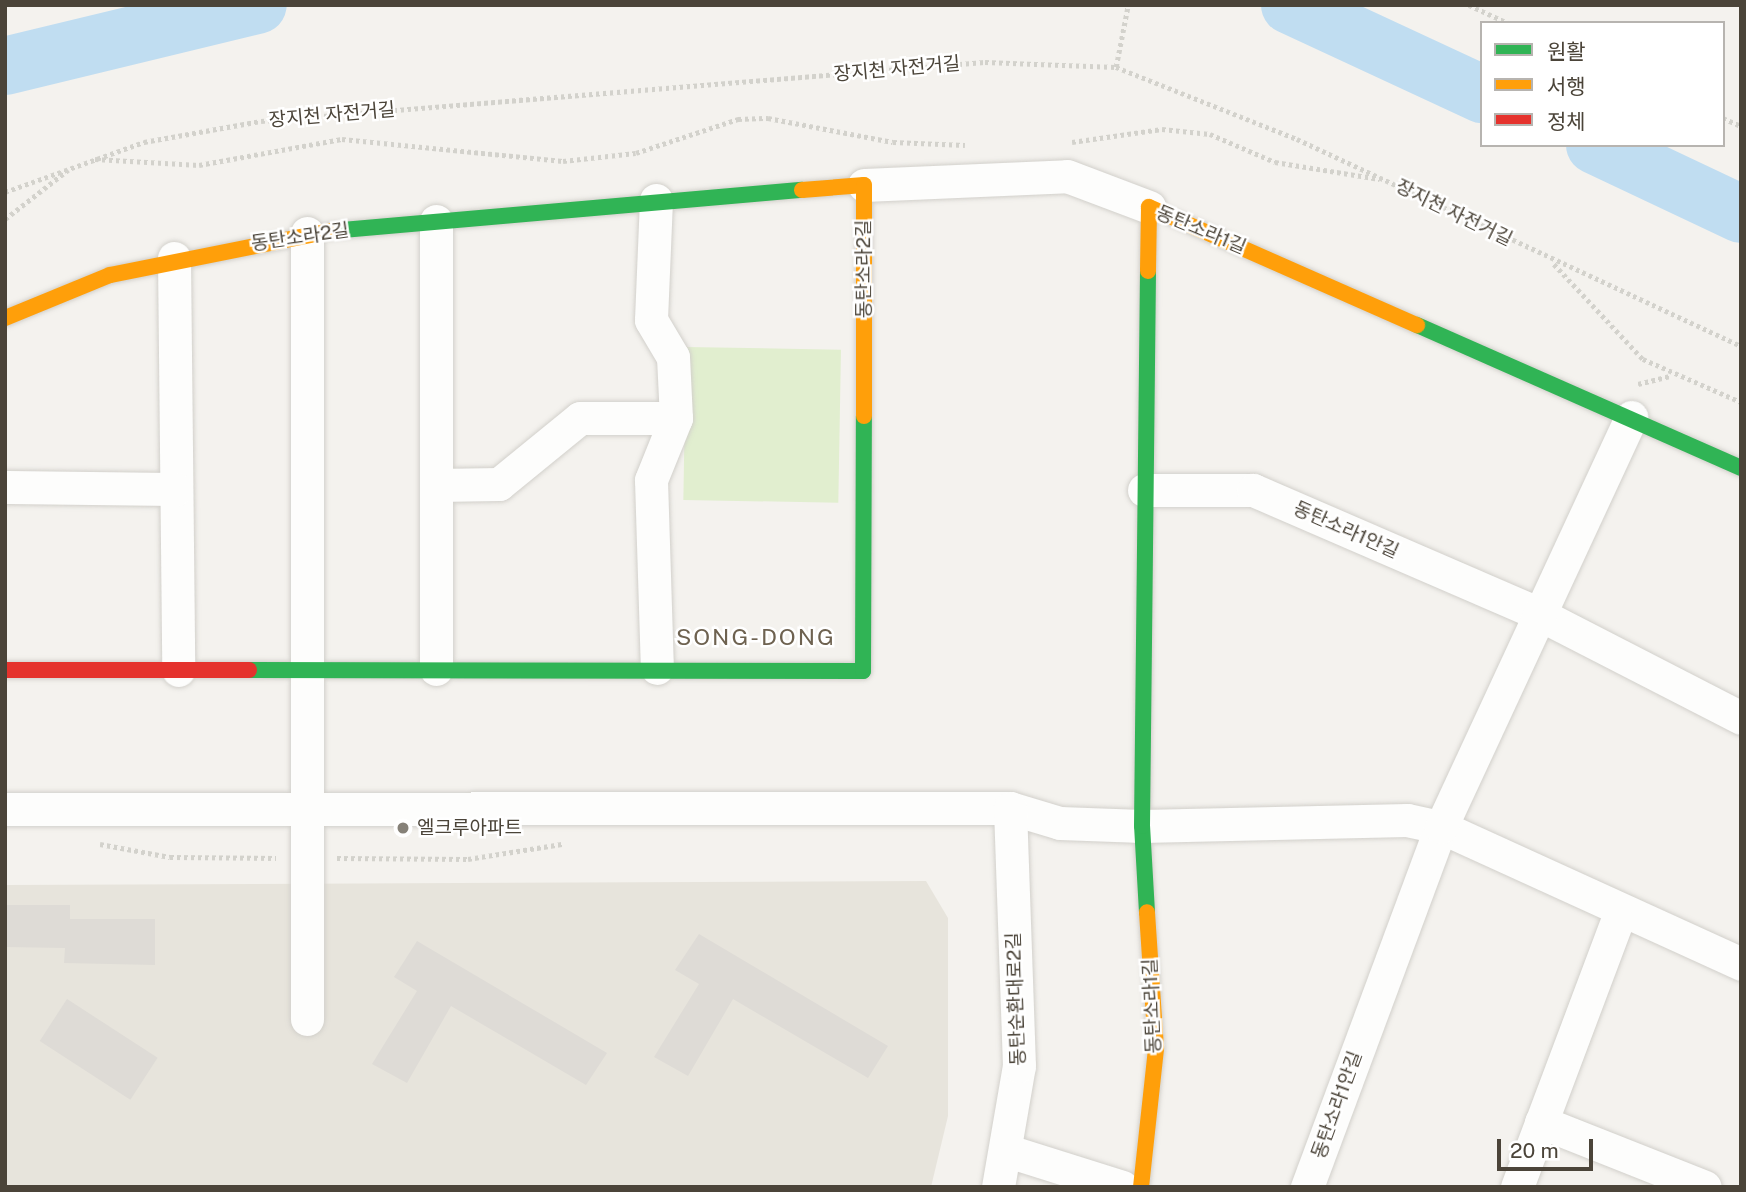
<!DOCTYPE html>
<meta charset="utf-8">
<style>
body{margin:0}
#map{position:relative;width:1746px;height:1192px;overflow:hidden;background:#f4f2ee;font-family:"Public Sans","Noto Sans KR",sans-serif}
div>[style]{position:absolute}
.residential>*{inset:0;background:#e7e4dc}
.green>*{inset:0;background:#e1eecf;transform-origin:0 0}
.river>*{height:58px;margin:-29px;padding:0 29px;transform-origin:29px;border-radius:29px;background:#c0ddf1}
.building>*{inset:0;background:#dedbd6;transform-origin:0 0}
.path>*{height:4.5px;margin-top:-2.25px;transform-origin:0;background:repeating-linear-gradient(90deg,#d3d2cc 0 3.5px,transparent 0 7px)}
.roads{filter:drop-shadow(0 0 2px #d2d0cb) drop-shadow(0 0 2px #d2d0cb)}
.street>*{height:33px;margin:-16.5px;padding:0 16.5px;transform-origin:16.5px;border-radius:16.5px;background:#fdfdfc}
.fast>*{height:16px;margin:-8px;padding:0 8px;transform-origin:8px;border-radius:8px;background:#30b455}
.slow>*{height:16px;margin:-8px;padding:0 8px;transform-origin:8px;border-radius:8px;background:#ff9f0a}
.jam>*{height:16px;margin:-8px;padding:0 8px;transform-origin:8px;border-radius:8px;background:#e5322d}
.dots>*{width:19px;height:19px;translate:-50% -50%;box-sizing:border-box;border:4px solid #fff;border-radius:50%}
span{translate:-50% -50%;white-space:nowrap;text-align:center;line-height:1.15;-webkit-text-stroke:5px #fff;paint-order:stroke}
.street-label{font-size:19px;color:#4b4439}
.poi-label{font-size:19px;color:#4b4439}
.left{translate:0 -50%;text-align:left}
.quarter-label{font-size:23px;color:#6e6250;letter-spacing:2px}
.frame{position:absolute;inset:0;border:7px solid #4b4439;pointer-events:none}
.legend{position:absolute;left:1480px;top:21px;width:245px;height:126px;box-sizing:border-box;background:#fff;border:2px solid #b7b4b0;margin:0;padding:9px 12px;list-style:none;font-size:21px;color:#4b4439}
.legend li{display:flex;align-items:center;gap:14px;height:35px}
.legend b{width:35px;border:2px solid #b7b4b0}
.scale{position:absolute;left:1497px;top:1139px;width:96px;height:32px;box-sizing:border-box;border:4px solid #4b4439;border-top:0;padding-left:9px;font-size:21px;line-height:24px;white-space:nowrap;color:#4b4439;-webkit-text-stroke:5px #fff;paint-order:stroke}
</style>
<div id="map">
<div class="residential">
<i style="clip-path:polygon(926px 881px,948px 918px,948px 1116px,931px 1187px,5px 1187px,5px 885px)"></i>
</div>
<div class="green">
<i style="left:686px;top:347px;width:155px;height:153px;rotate:1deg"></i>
</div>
<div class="river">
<i style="left:1290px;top:5px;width:212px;rotate:24.9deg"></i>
<i style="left:5px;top:66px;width:260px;rotate:-13.6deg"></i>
<i style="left:1595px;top:145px;width:161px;rotate:25.3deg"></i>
</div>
<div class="building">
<i style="clip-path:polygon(5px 905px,70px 905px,70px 919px,155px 919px,155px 965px,64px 963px,65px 948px,5px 947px)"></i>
<i style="clip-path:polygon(699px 934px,888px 1046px,868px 1078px,733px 999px,688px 1076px,654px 1057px,699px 984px,675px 970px)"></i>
<i style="clip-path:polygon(417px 941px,607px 1053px,586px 1085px,451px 1006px,407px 1083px,372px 1064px,417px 991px,394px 977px)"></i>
<i style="left:67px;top:999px;width:108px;height:50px;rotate:33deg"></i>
</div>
<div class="path">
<i style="left:1469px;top:5px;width:43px;rotate:24.8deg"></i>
<i style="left:1116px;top:67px;width:63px;rotate:-79deg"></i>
<i style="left:1723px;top:118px;width:20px;rotate:24deg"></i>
<i style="left:1072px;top:142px;width:91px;rotate:-8.2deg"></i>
<i style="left:1162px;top:129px;width:48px;rotate:5.9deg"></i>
<i style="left:1210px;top:134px;width:71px;rotate:23.3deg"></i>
<i style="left:1275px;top:162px;width:106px;rotate:9.2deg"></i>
<i style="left:95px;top:159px;width:104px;rotate:3.3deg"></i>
<i style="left:199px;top:165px;width:145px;rotate:-10.3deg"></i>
<i style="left:342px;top:139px;width:222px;rotate:5.7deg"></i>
<i style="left:563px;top:161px;width:73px;rotate:-6.3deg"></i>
<i style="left:636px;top:153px;width:108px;rotate:-18.4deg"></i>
<i style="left:738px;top:119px;width:30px;rotate:-2deg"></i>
<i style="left:768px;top:118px;width:127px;rotate:10.9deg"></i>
<i style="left:893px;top:142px;width:72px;rotate:2.4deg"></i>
<i style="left:5px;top:192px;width:148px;rotate:-19.8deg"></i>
<i style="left:144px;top:142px;width:119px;rotate:-10.2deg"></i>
<i style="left:261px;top:121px;width:726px;rotate:-4.66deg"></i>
<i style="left:985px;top:62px;width:131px;rotate:2.2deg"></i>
<i style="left:1116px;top:67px;width:195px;rotate:21.7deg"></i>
<i style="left:1297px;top:139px;width:490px;rotate:25deg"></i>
<i style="left:5px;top:219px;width:80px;rotate:-37.9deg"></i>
<i style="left:1554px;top:264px;width:130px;rotate:46.9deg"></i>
<i style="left:1643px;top:359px;width:107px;rotate:23.7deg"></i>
<i style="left:1638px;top:384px;width:34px;rotate:-14deg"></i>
<i style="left:100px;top:844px;width:71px;rotate:10.5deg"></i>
<i style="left:170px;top:857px;width:106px;rotate:0.5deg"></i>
<i style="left:337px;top:858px;width:131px;rotate:0.4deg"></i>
<i style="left:468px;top:859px;width:95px;rotate:-9.1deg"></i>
</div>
<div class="roads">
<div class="street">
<i style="left:864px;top:185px;width:203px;rotate:-2.5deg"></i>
<i style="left:1067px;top:176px;width:88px;rotate:20.7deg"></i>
<i style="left:656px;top:200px;width:120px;rotate:92.4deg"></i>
<i style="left:651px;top:320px;width:43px;rotate:59.3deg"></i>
<i style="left:673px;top:357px;width:61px;rotate:87.2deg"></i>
<i style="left:676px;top:418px;width:67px;rotate:112deg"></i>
<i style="left:651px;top:480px;width:188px;rotate:88.2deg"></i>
<i style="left:436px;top:221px;width:448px;rotate:90deg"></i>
<i style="left:174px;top:258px;width:412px;rotate:89.4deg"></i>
<i style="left:436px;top:485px;width:63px;rotate:-0.9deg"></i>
<i style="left:499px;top:484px;width:104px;rotate:-39.2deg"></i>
<i style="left:580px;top:418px;width:96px"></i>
<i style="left:5px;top:487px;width:171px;rotate:0.7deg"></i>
<i style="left:1144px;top:490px;width:109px"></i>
<i style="left:1253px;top:490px;width:312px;rotate:23.4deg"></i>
<i style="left:1539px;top:614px;width:227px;rotate:27.2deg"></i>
<i style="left:5px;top:809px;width:1005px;rotate:-0.06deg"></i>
<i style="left:1010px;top:808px;width:52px;rotate:16.7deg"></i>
<i style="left:1060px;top:823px;width:82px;rotate:2.1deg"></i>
<i style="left:1142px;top:826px;width:265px;rotate:-1.3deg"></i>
<i style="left:1407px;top:820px;width:35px;rotate:12deg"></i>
<i style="left:1441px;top:827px;width:330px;rotate:24.5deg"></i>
<i style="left:307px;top:1019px;width:786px;rotate:-90deg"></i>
<i style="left:1541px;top:1122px;width:176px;rotate:21.6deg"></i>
<i style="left:1008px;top:1151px;width:120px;rotate:17.5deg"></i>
<i style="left:998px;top:1187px;width:123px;rotate:-80.2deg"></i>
<i style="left:1019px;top:1066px;width:258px;rotate:-92deg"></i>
<i style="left:1307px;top:1187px;width:384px;rotate:-69.6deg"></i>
<i style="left:1441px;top:827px;width:452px;rotate:-65.1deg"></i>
<i style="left:1517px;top:1187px;width:296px;rotate:-69.4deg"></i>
</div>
<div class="fast">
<i style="left:331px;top:231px;width:473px;rotate:-5deg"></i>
<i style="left:1417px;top:325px;width:354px;rotate:23.8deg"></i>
<i style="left:249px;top:670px;width:614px;rotate:0.09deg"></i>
<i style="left:863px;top:671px;width:255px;rotate:-89.8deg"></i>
<i style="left:1147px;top:912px;width:86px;rotate:-93.3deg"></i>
<i style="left:1142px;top:826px;width:555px;rotate:-89.38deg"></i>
</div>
<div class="slow">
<i style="left:802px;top:190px;width:62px;rotate:-4.6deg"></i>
<i style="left:864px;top:185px;width:231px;rotate:90deg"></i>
<i style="left:1148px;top:271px;width:64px;rotate:-89.1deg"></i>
<i style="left:1149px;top:207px;width:293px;rotate:23.8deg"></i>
<i style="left:5px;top:318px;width:113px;rotate:-22.3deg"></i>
<i style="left:110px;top:275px;width:225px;rotate:-11.3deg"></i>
<i style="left:1141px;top:1187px;width:140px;rotate:-83.8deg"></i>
<i style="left:1156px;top:1048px;width:136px;rotate:-93.8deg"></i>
</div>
<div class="jam">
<i style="left:5px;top:670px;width:244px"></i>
</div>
</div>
<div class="dots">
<i style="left:403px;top:828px;background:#868178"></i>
</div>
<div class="street-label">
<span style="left:897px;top:69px;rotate:-5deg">장지천 자전거길</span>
<span style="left:332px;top:115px;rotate:-5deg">장지천 자전거길</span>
<span style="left:1454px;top:213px;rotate:26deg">장지천 자전거길</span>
<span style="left:1201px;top:230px;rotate:23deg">동탄소라1길</span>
<span style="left:300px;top:237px;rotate:-8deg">동탄소라2길</span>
<span style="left:864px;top:269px;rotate:-90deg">동탄소라2길</span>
<span style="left:1346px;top:530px;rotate:24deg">동탄소라1안길</span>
<span style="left:1016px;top:999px;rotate:-92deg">동탄순환대로2길</span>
<span style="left:1152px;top:1006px;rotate:-92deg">동탄소라1길</span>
<span style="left:1337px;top:1105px;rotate:-70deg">동탄소라1안길</span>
</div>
<div class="poi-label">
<span class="left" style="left:417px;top:828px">엘크루아파트</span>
</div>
<div class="quarter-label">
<span style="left:756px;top:637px">SONG-DONG</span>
</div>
<div class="frame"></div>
<ul class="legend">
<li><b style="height:9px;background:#30b455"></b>원활</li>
<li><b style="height:9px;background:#ff9f0a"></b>서행</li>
<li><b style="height:9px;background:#e5322d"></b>정체</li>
</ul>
<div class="scale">20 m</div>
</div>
